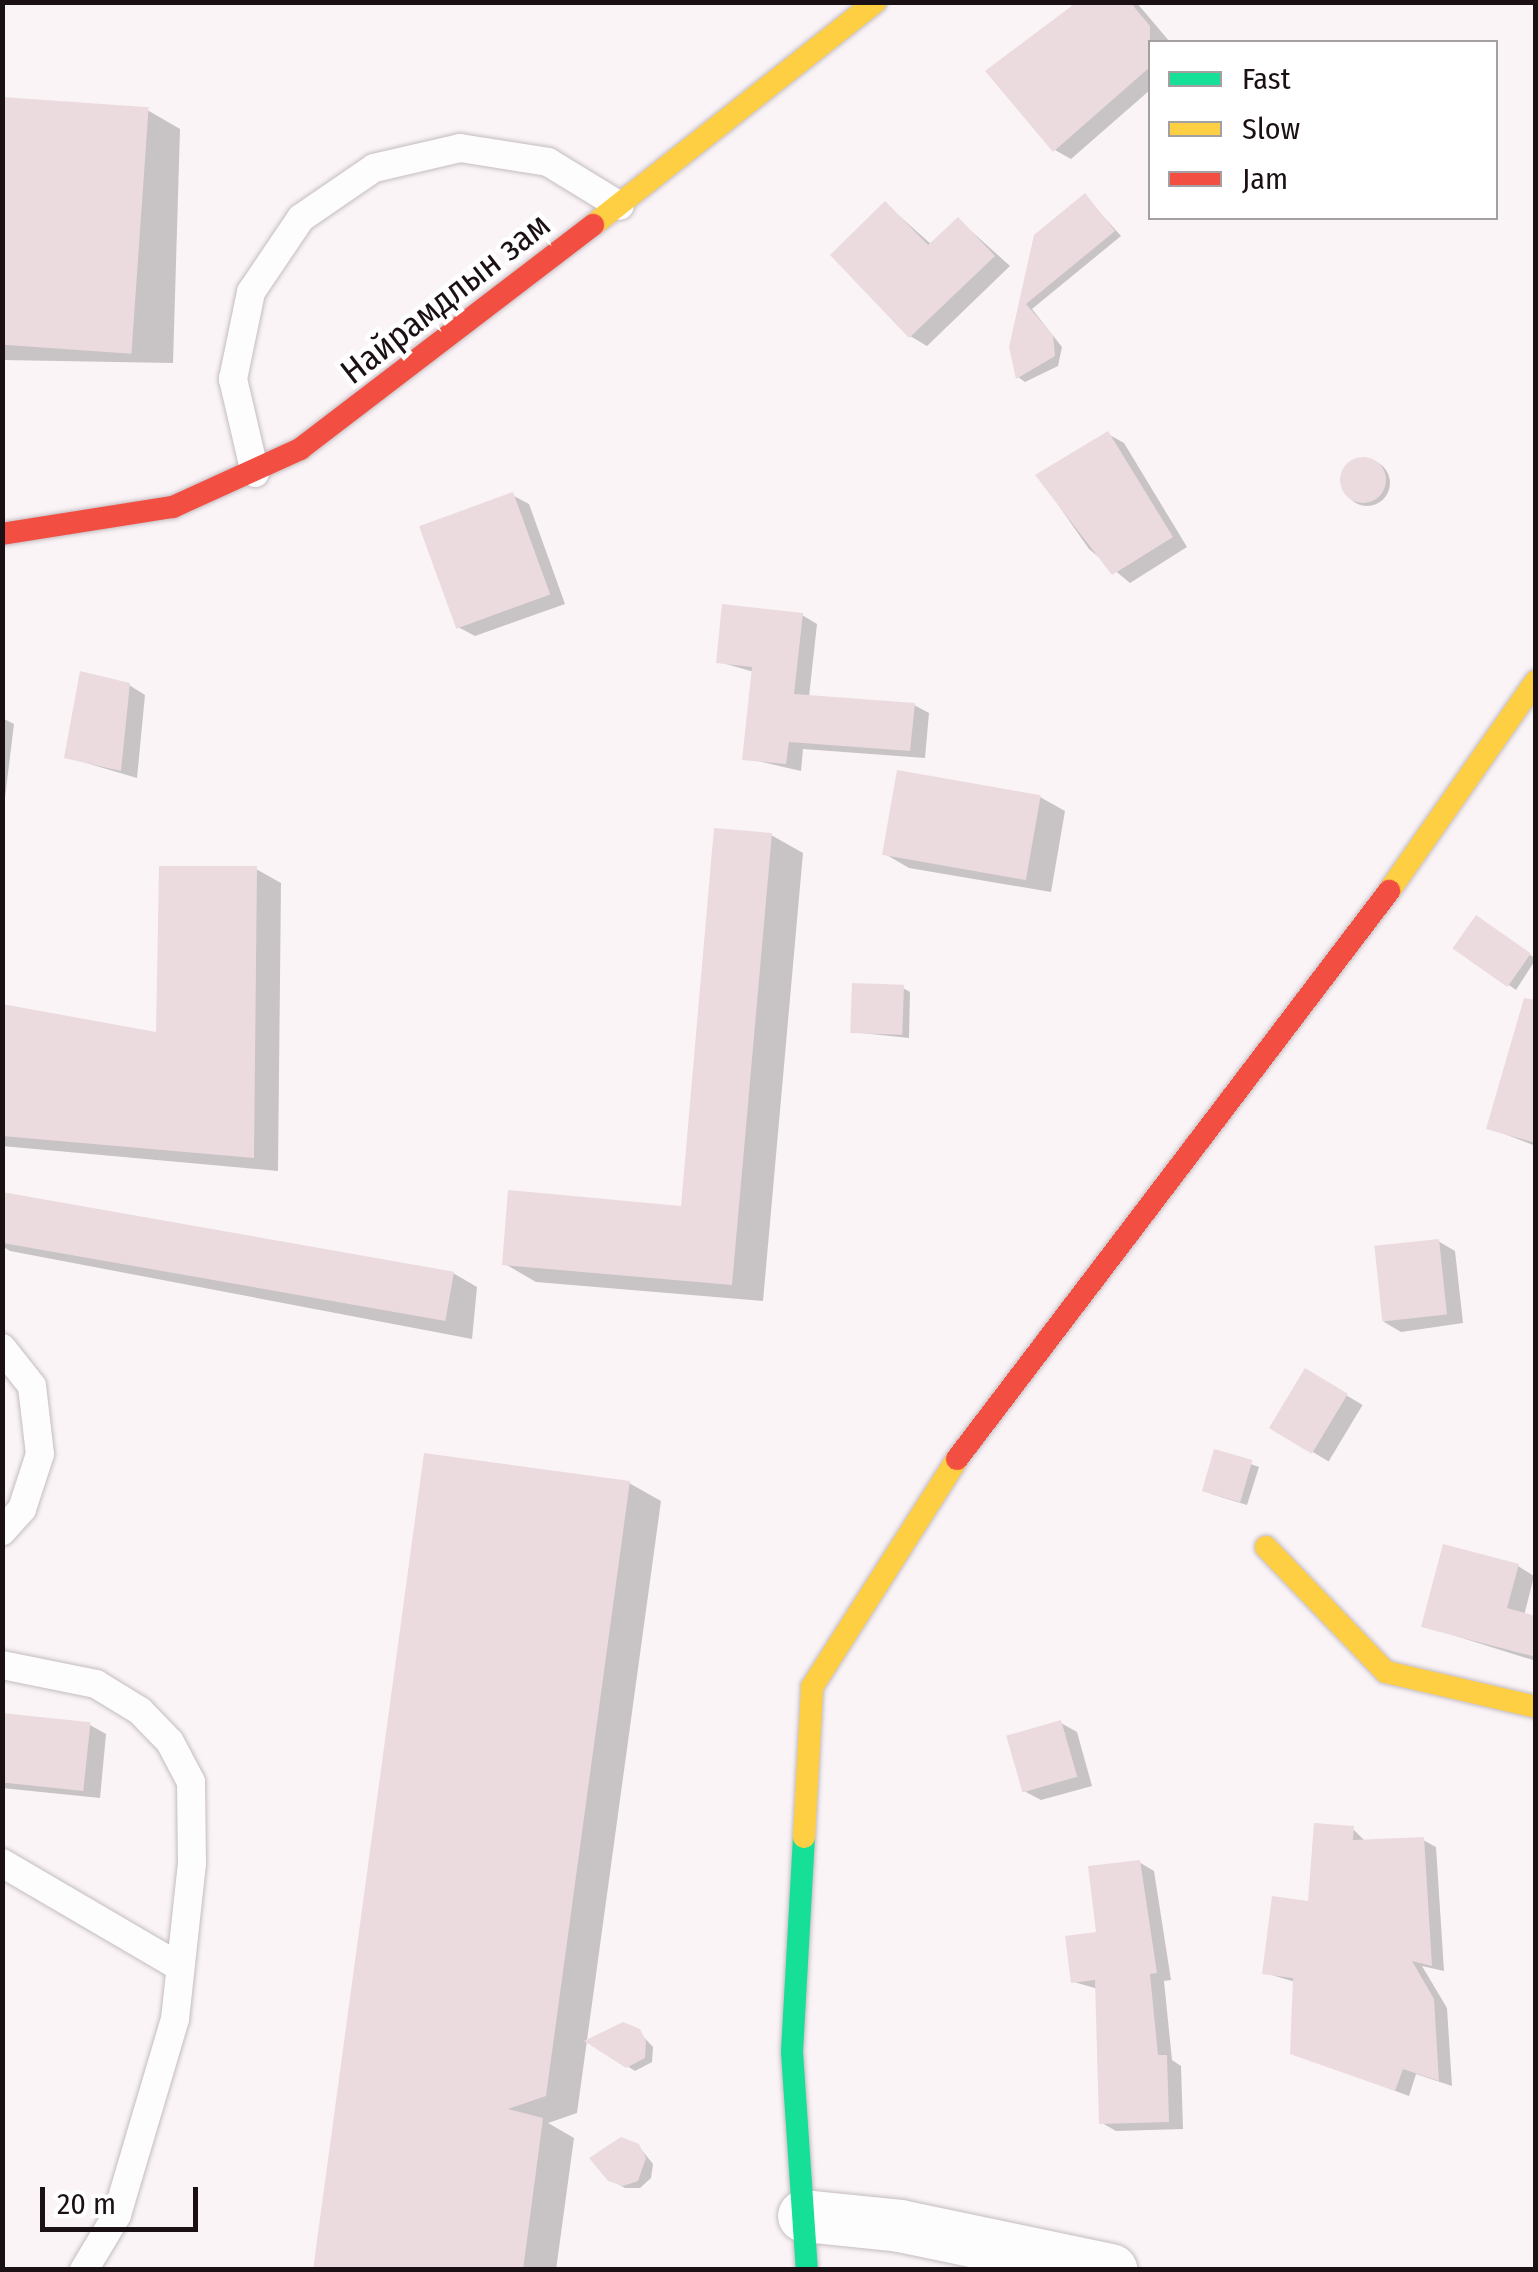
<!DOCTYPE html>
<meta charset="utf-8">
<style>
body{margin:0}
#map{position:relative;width:1538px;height:2272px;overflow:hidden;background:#faf4f7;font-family:"Fira Sans Condensed",sans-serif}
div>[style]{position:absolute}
.shadow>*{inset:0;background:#0003;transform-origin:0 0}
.round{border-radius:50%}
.building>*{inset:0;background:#ecdbde;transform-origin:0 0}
.roads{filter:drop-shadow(0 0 2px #c4bcc0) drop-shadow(0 0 2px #c4bcc0)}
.lane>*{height:28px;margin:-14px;padding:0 14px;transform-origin:14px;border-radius:14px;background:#fefdfe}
.street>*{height:52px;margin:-26px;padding:0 26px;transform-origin:26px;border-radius:26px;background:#fefdfe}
.fast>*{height:22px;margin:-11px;padding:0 11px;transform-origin:11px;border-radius:11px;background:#16e098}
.slow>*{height:22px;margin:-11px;padding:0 11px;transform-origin:11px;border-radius:11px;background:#ffcf43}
.jam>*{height:22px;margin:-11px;padding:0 11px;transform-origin:11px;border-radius:11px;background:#f24e42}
span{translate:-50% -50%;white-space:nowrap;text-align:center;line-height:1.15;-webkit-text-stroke:9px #fff;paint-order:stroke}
.street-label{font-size:35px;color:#1b1115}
.frame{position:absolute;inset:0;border:5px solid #1b1115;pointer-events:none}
.legend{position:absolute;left:1148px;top:40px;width:350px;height:180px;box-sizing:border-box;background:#fff;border:2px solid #a4a0a1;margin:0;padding:12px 18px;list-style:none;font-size:30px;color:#1b1115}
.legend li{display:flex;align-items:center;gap:20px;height:50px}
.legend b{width:50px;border:2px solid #a4a0a1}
.scale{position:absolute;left:40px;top:2187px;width:158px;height:45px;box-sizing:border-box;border:5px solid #1b1115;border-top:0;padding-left:12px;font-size:30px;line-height:35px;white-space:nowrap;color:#1b1115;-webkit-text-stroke:8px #fff;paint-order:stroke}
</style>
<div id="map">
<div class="shadow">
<i style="clip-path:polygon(1081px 2px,1136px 2px,1170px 42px,1150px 42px,1150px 90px,1071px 159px,1055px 150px,989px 71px)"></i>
<i style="clip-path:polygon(2px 99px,149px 111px,180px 129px,173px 363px,2px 360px)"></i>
<i style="clip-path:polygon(1085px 196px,1121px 236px,1032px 309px,1062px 347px,1058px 366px,1025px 382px,1018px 377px,1011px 347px,1037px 236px)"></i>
<i style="clip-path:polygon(886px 204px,932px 245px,959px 220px,1010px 266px,927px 346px,910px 336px)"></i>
<i style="clip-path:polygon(1108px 434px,1124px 443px,1187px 547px,1130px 583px,1089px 549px,1038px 476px)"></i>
<i class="round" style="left:1344px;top:460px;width:46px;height:46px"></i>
<i style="clip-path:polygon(512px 495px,529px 504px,565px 604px,475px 636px,458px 627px)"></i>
<i style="clip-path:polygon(802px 615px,817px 624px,809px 697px,914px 705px,929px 713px,925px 758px,803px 749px,801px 771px,744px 758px,754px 672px,719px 662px)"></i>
<i style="clip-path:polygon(129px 685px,145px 695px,137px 778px,66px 757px)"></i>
<i style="clip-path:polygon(2px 718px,14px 724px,2px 822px)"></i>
<i style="clip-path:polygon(1040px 797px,1065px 811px,1051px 892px,909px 868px,885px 854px)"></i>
<i style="clip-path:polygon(771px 835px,803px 853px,763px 1301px,536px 1282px,505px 1264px,684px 1208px)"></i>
<i style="clip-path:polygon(256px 869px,281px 883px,278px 1171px,2px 1146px,2px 1020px,158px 1034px)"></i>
<i style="clip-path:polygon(1484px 922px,1536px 959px,1516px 990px,1455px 948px)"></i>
<i style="clip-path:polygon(903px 988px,910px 992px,909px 1038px,852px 1032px)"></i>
<i style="clip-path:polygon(1536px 1070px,1536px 1146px,1489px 1128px)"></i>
<i style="clip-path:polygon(2px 1195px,453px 1273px,477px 1287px,472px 1339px,10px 1251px,2px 1246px)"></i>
<i style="clip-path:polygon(1438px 1241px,1455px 1251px,1463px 1323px,1401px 1332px,1384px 1322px)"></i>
<i style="left:1306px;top:1371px;width:66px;height:66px;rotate:31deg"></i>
<i style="clip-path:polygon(1216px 1452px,1259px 1467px,1247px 1505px,1211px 1494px)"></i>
<i style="clip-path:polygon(629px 1483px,661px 1501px,577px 2113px,548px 2123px,574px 2138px,556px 2270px,315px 2270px)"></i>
<i style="clip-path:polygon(1518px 1566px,1534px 1576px,1524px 1616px,1536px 1619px,1536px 1661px,1424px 1626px)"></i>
<i style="clip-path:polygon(2px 1716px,90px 1725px,106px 1734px,100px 1798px,2px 1788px)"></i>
<i style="clip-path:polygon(1061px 1723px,1077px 1732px,1092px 1786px,1041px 1800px,1024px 1791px)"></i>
<i style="clip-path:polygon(1353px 1829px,1366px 1842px,1423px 1840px,1436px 1847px,1444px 1971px,1422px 1966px,1447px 2008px,1452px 2086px,1416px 2074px,1409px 2096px,1293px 2053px,1295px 1982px,1265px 1973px)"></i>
<i style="clip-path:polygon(1139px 1862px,1154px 1871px,1171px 1980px,1164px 1981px,1172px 2060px,1181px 2066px,1183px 2129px,1116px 2131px,1102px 2123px,1098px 1989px,1074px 1982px)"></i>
<i style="clip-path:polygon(638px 2031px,653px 2047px,652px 2062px,635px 2071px,589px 2042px)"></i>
<i style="clip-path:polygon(640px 2148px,653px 2164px,651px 2178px,640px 2188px,625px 2188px,616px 2183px)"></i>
</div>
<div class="building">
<i style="clip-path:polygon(1077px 2px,1130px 2px,1150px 26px,1150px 67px,1053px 152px,985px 71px)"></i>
<i style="left:2px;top:97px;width:147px;height:247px;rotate:4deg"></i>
<i style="clip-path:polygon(1085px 193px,1115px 231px,1026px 304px,1053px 335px,1055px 356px,1016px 379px,1009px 347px,1034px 235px)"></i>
<i style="clip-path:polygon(885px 201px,928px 245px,958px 217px,995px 256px,909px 338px,830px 255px)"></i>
<i style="clip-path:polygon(1108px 431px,1173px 537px,1112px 575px,1035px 475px)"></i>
<i class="round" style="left:1340px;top:457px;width:46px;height:46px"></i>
<i style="left:513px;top:492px;width:109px;height:100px;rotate:70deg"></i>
<i style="clip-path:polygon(722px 604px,803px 613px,794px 694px,915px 703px,910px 751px,789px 742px,786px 764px,742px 760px,752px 667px,716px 663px)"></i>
<i style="clip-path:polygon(80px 671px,130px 683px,121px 771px,64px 758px)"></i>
<i style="left:897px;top:770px;width:146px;height:86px;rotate:10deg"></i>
<i style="clip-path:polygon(714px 828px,772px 833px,732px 1285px,502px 1265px,508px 1190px,681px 1206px)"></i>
<i style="clip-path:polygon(159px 866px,257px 866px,254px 1158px,2px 1136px,2px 1004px,156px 1032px)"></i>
<i style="left:1476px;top:915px;width:67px;height:41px;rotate:35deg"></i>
<i style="left:852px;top:983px;width:52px;height:50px;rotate:2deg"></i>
<i style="clip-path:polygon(1524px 998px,1536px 1000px,1536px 1143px,1486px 1129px)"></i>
<i style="left:2px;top:1192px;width:459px;height:50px;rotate:10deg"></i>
<i style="left:1439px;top:1239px;width:76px;height:65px;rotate:84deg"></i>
<i style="left:1305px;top:1368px;width:50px;height:70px;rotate:31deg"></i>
<i style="left:1214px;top:1449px;width:40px;height:44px;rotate:16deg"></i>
<i style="clip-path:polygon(424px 1453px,630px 1481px,546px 2096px,508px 2109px,543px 2118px,523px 2270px,313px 2270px)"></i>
<i style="clip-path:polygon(1443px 1544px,1519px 1564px,1507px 1608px,1536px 1616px,1536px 1657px,1421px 1627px)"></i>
<i style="left:2px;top:1713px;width:89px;height:69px;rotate:6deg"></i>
<i style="left:1061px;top:1720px;width:59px;height:57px;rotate:74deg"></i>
<i style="clip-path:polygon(1314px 1823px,1354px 1826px,1353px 1840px,1424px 1837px,1432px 1966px,1412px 1961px,1434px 1999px,1439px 2081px,1403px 2069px,1395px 2091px,1290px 2054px,1293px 1978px,1262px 1974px,1272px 1896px,1308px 1901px)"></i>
<i style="clip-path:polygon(1140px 1860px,1157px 1973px,1150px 1974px,1158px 2055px,1167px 2055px,1169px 2122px,1099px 2124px,1095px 1980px,1071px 1983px,1065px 1936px,1096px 1932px,1088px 1866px)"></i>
<i style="clip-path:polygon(623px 2022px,640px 2029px,646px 2041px,645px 2058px,626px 2068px,584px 2041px)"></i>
<i style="clip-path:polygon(621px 2137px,639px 2144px,646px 2158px,638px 2181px,623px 2186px,608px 2181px,589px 2158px)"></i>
</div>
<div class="roads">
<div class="lane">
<i style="left:255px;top:473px;width:97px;rotate:-103.2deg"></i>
<i style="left:233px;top:379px;width:89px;rotate:-78.3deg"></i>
<i style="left:251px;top:292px;width:89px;rotate:-56deg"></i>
<i style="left:301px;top:218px;width:88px;rotate:-34.4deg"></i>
<i style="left:374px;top:168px;width:88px;rotate:-13.1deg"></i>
<i style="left:460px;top:148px;width:89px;rotate:9deg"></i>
<i style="left:548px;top:162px;width:84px;rotate:31.4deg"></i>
<i style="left:2px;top:1348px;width:48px;rotate:51.7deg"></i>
<i style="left:32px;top:1386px;width:68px;rotate:83.3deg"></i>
<i style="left:40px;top:1454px;width:58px;rotate:108.1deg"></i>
<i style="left:22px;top:1509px;width:30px;rotate:132deg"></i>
<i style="left:2px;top:1665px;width:96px;rotate:11.4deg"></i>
<i style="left:96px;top:1684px;width:52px;rotate:31.5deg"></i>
<i style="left:140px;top:1711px;width:43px;rotate:45.9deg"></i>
<i style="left:170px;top:1742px;width:45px;rotate:62.3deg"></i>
<i style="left:191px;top:1782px;width:81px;rotate:89.3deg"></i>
<i style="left:192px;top:1863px;width:157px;rotate:96.2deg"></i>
<i style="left:175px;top:2019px;width:204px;rotate:106.5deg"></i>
<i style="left:117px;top:2215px;width:64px;rotate:121deg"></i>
<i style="left:2px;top:1863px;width:206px;rotate:30.3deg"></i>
</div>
<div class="street">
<i style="left:804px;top:2216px;width:97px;rotate:5.9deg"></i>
<i style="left:900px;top:2226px;width:216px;rotate:11.8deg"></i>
</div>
<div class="fast">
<i style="left:804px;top:1837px;width:215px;rotate:93.2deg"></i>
<i style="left:792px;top:2052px;width:219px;rotate:86.1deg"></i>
</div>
<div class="slow">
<i style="left:593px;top:225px;width:360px;rotate:-38.3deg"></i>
<i style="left:1389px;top:891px;width:256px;rotate:-55deg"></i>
<i style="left:1266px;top:1547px;width:173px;rotate:46.2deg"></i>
<i style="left:1386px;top:1672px;width:154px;rotate:13.1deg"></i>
<i style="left:804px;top:1837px;width:150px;rotate:-86.9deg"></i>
<i style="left:812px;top:1687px;width:270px;rotate:-57.5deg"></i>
</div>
<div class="jam">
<i style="left:2px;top:534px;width:173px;rotate:-9deg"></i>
<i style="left:173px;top:507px;width:140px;rotate:-24.5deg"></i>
<i style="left:300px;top:449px;width:369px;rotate:-37.4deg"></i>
<i style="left:957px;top:1459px;width:714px;rotate:-52.74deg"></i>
</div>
</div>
<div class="street-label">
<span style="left:445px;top:298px;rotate:-38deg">Найрамдлын зам</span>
</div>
<div class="frame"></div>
<ul class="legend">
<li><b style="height:12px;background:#16e098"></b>Fast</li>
<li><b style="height:12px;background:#ffcf43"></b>Slow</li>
<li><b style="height:12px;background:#f24e42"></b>Jam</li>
</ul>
<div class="scale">20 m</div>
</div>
